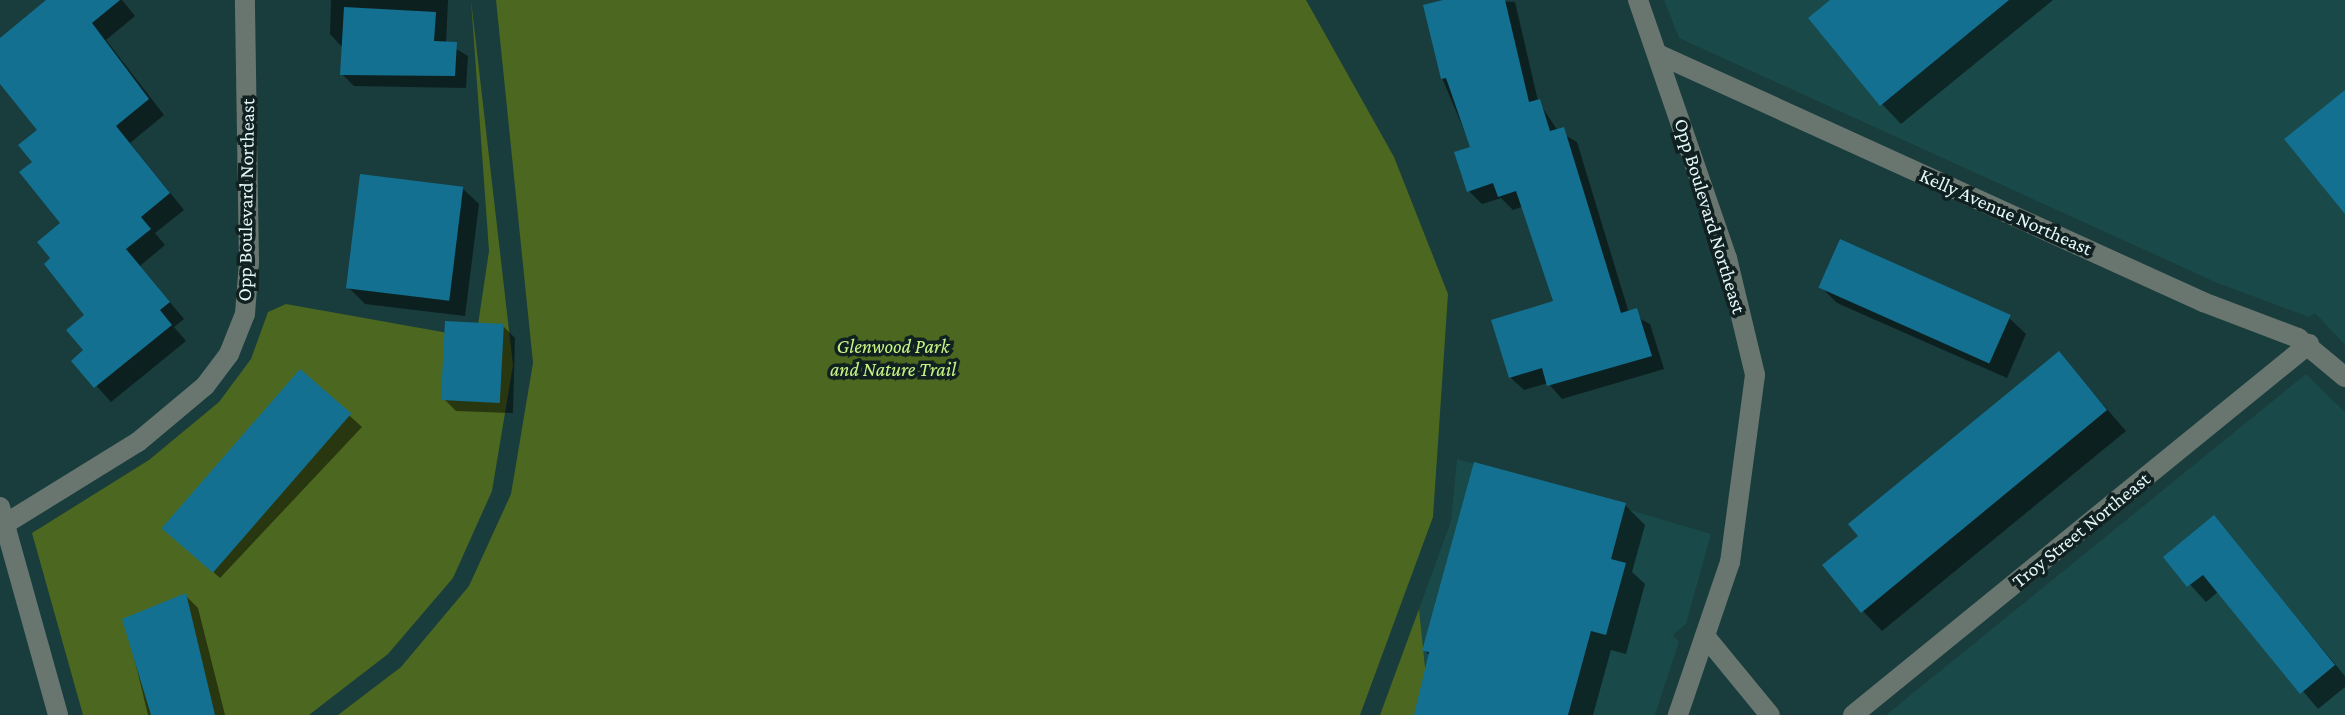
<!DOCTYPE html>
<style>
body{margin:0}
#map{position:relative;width:2345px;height:715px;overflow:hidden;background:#193c3c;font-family:"Crimson Pro",serif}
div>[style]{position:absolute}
.built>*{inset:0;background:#194949}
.green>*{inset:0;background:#4c671f}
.shadow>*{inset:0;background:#0007}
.building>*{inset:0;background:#147091;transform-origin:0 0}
.minor>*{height:20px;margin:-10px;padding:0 10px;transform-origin:10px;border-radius:10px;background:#69766f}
span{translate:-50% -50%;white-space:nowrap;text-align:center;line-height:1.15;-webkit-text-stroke:7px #112020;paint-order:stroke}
.street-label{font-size:20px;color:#e5f8f8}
.park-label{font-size:20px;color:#c8f686;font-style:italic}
</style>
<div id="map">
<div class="built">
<i style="clip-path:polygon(1664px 0,2345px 0,2345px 345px,2315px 313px,2309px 317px,2215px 282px,1679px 38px)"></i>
<i style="clip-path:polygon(2306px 374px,2345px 412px,2345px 715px,1886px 715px)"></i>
<i style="clip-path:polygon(1457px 459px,1711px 534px,1686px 624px,1673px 635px,1679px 642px,1655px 715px,1430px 715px,1419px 609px,1451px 521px)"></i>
</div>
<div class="green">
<i style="clip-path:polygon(471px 0,513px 365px,492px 491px,453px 578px,388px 654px,309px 715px,83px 715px,32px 533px,149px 460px,219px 402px,251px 359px,268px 312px,286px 304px,476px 338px,489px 251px)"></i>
<i style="clip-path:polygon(496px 0,1306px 0,1394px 157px,1448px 294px,1433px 517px,1360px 715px,338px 715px,401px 667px,469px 586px,511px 494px,533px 363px)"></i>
<i style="clip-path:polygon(1419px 609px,1430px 715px,1380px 715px)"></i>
</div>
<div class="shadow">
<i style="clip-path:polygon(50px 0,122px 0,135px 16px,106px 40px,164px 115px,130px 143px,184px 210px,155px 233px,165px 245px,140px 266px,184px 319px,174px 327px,186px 341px,111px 402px,74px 361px,86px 351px,87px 315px,53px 259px,62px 223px,40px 130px,0 81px,0 40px)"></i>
<i style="clip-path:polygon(331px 0,448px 0,446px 43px,468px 56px,466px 88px,354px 86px,342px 74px,342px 47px,330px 34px)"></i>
<i style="clip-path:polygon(1452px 0,1515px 2px,1538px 101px,1558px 131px,1577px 142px,1629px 313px,1650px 324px,1664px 369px,1562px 399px,1548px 383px,1524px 390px,1510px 377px,1556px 302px,1524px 206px,1513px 210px,1501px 198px,1482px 204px,1469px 191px,1472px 149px,1442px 78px)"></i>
<i style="clip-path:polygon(1834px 0,2053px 0,1901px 124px,1882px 104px)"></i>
<i style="clip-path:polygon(462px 188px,479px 204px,465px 316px,365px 304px,348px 287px)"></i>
<i style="clip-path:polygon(1841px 242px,2009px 318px,2026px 334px,2007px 378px,1837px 303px,1821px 287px)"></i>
<i style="clip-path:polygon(503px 326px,515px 338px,513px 413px,456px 411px,444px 399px)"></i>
<i style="clip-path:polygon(2059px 354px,2126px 431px,1882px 631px,1863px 611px,1861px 536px)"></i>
<i style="clip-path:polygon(301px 372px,362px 427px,220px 578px,171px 534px)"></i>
<i style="clip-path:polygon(1625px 505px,1645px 525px,1632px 572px,1645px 584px,1626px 654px,1611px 650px,1593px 715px,1416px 715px,1430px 656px,1424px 650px)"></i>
<i style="clip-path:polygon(2214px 518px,2345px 676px,2345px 687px,2318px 709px,2219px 591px,2206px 602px,2166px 558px)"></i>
<i style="clip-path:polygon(186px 596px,198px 608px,225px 715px,148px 715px,125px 620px)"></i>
</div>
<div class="building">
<i style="clip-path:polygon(46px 0,120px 0,92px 23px,149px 99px,116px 126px,170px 193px,141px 217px,151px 229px,126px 249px,170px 302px,160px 310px,172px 325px,94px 388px,71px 361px,83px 350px,66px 330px,84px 315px,44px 264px,50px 258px,37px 242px,60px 223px,19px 172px,32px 162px,18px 145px,37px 130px,0 84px,0 38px)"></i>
<i style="clip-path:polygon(1443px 0,1505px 0,1529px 102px,1540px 99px,1550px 131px,1564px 127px,1621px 313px,1637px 308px,1652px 356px,1547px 386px,1542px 368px,1509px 378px,1491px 320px,1553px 301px,1516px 191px,1498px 197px,1493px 183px,1467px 192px,1454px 152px,1470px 147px,1446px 78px,1441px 79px,1423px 5px)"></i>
<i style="clip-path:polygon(1830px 0,2009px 0,1880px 106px,1808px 18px)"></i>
<i style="clip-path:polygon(344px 7px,436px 12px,434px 41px,457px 42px,455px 76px,340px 75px)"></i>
<i style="clip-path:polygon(2345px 90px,2345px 214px,2284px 139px)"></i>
<i style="left:360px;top:174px;width:104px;height:115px;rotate:7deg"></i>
<i style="left:1840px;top:239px;width:187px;height:53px;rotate:24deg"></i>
<i style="left:445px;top:321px;width:59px;height:79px;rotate:3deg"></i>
<i style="clip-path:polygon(2059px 351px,2107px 410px,1861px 613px,1822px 565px,1858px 536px,1848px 524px)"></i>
<i style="left:300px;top:369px;width:68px;height:211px;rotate:41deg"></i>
<i style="clip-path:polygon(1474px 462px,1626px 503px,1611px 559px,1626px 563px,1606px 635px,1591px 631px,1568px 715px,1414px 715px,1429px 652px,1422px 651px)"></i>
<i style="clip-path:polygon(2214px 515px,2335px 665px,2300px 694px,2203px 575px,2187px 587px,2163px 557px)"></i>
<i style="clip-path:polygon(186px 593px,215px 715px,151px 715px,122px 619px)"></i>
</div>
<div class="minor">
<i style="left:1638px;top:0;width:273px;rotate:71deg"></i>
<i style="left:1727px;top:258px;width:120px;rotate:76.5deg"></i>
<i style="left:1755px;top:375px;width:189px;rotate:97.6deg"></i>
<i style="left:1730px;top:562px;width:162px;rotate:108.8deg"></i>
<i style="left:1660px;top:55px;width:597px;rotate:24.46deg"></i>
<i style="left:2203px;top:302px;width:102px;rotate:20.8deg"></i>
<i style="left:2298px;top:338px;width:61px;rotate:39.7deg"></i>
<i style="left:0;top:507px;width:216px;rotate:74.4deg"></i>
<i style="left:5px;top:524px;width:156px;rotate:-31.7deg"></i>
<i style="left:138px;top:442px;width:87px;rotate:-39.9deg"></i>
<i style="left:205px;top:386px;width:40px;rotate:-53deg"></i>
<i style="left:229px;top:354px;width:43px;rotate:-68.2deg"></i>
<i style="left:245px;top:314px;width:52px;rotate:-85.6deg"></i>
<i style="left:249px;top:262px;width:262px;rotate:-90.9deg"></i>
<i style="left:1705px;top:636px;width:102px;rotate:50.6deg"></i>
<i style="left:1853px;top:715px;width:588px;rotate:-39.13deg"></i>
</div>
<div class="street-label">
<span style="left:246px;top:200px;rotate:-89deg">Opp Boulevard Northeast</span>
<span style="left:2006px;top:212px;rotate:24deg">Kelly Avenue Northeast</span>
<span style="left:1710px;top:216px;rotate:73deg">Opp Boulevard Northeast</span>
<span style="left:2081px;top:530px;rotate:-39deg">Troy Street Northeast</span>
</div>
<div class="park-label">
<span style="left:893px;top:358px">Glenwood Park<br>and Nature Trail</span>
</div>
</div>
